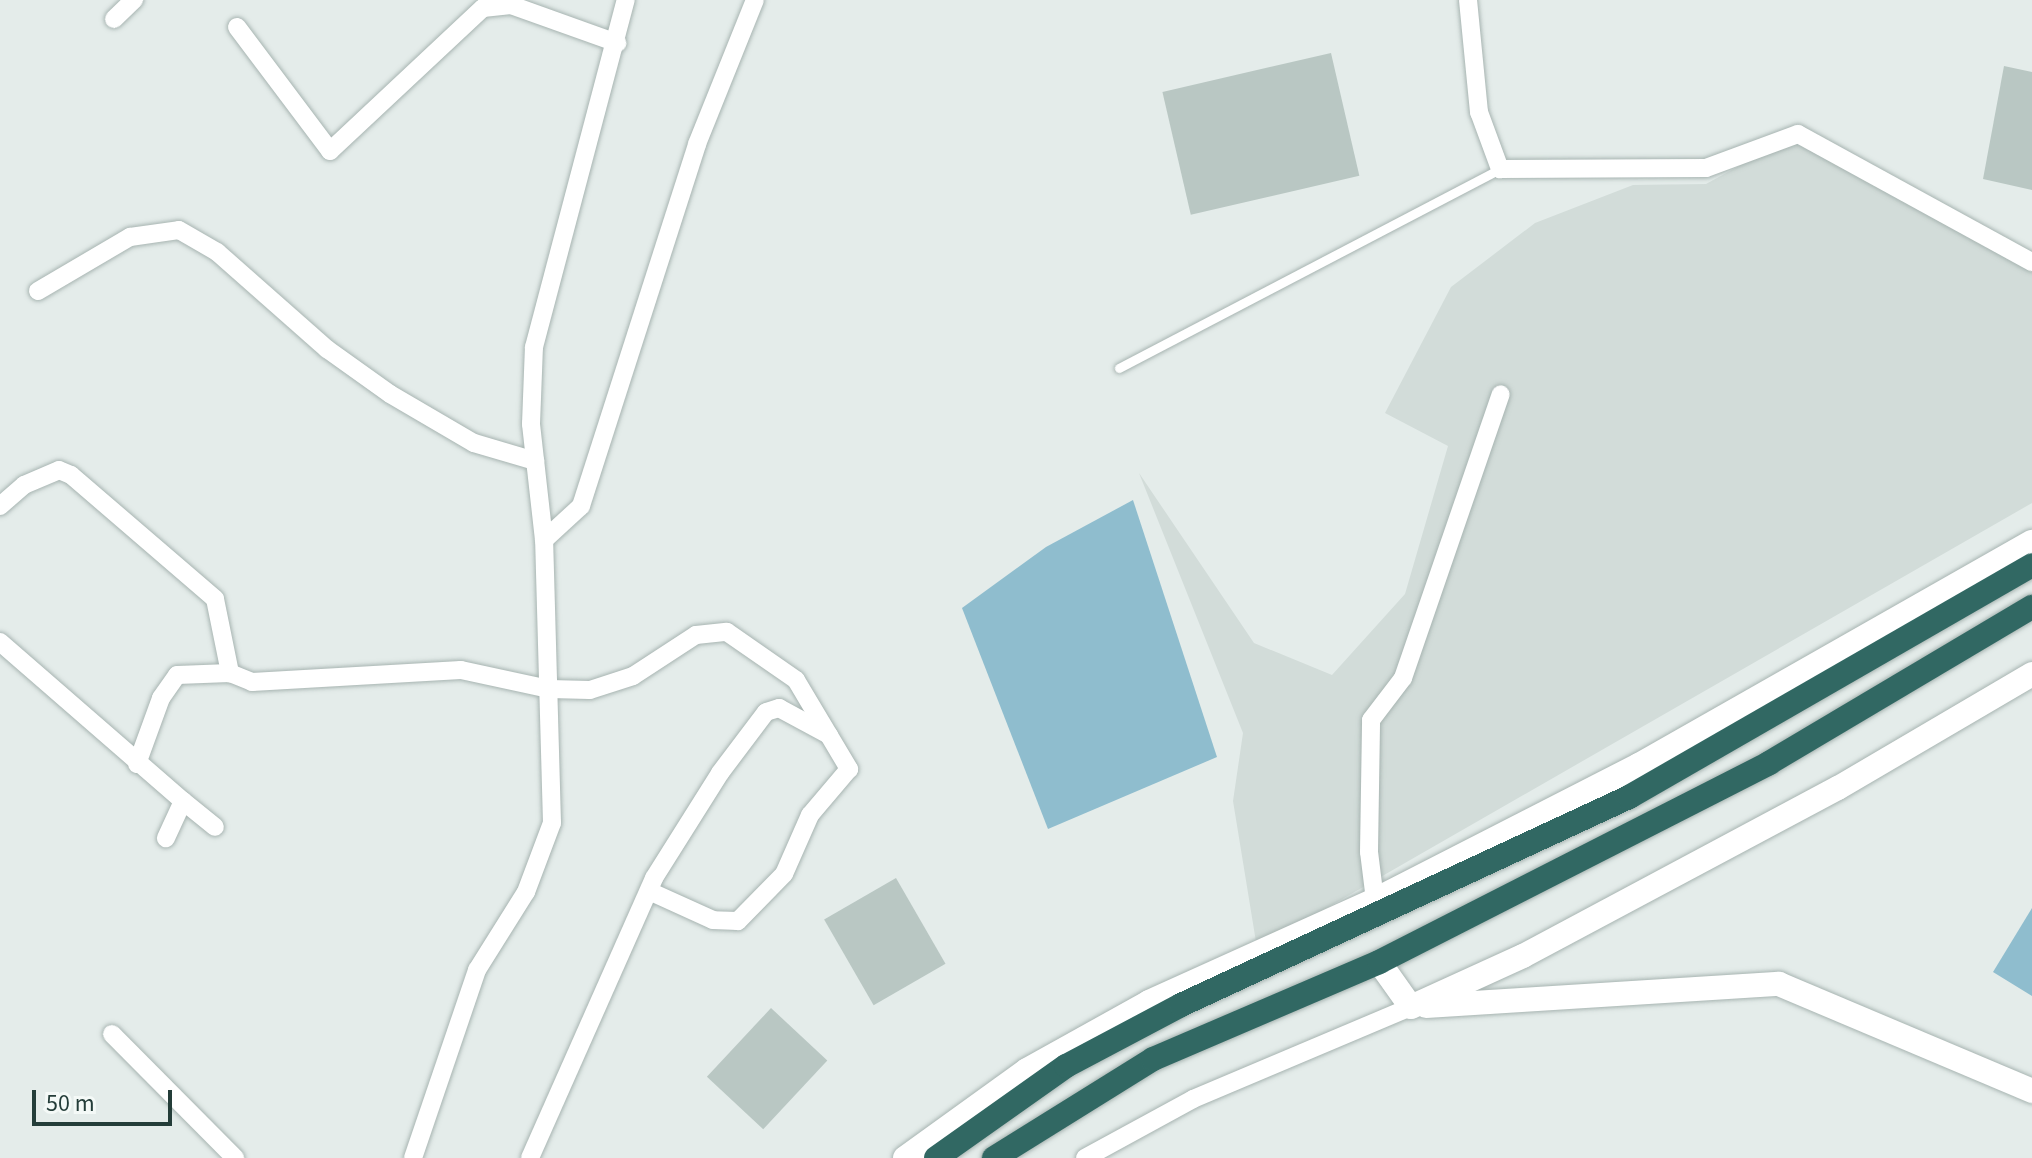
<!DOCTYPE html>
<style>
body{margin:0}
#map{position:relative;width:2032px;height:1158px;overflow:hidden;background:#e4ecea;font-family:"Source Sans 3",sans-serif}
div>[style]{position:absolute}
.built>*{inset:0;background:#d2dcd9}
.water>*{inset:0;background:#8fbdce}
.building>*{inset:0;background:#b9c7c3;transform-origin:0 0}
.roads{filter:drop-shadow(0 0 2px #a7b4b1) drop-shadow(0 0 2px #a7b4b1)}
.lane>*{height:9px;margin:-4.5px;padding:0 4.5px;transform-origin:4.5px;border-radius:4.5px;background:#fff}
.street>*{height:18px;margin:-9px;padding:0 9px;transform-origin:9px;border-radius:9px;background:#fff}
.secondary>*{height:24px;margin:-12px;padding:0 12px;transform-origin:12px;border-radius:12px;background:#fff}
.highway>*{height:24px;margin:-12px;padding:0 12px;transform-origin:12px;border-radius:12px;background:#316863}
span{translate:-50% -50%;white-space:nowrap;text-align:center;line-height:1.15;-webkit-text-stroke:7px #f4f9f7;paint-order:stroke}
.scale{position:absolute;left:32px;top:1090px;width:140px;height:36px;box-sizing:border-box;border:4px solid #243d39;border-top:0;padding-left:10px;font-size:24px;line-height:28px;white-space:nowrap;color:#243d39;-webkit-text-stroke:6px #f4f9f7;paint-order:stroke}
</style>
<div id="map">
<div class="built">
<i style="clip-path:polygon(1798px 134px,2032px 262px,2032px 503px,1257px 948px,1233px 801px,1243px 733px,1139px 473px,1254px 643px,1332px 675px,1405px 594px,1448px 446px,1385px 413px,1451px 287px,1535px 223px,1633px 185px,1706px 184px)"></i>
</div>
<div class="water">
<i style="clip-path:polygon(1133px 500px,1217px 757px,1048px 829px,962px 608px,1046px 547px)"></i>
<i style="clip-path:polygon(2032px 908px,2032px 996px,1993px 972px)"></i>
</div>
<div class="building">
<i style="left:1331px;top:53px;width:126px;height:173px;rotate:77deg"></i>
<i style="clip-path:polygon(2004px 66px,2032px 72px,2032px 190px,1983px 179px)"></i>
<i style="left:896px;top:878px;width:99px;height:83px;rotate:60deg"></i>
<i style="left:771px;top:1008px;width:77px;height:94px;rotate:43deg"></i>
</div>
<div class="roads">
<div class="lane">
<i style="left:1119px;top:368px;width:430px;rotate:-27.6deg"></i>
</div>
<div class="street">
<i style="left:1468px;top:0;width:113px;rotate:84.4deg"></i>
<i style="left:1479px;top:112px;width:61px;rotate:69.8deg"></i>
<i style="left:1500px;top:169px;width:206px;rotate:-0.3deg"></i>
<i style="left:1706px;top:168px;width:98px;rotate:-20.3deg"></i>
<i style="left:1798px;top:134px;width:267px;rotate:28.7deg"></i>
<i style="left:114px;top:19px;width:28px;rotate:-44deg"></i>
<i style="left:237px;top:27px;width:155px;rotate:53.1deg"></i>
<i style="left:330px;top:151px;width:209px;rotate:-43.1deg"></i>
<i style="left:483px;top:8px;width:28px;rotate:-6deg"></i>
<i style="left:511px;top:5px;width:113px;rotate:19.7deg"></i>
<i style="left:38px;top:291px;width:107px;rotate:-30.4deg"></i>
<i style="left:130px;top:237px;width:49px;rotate:-8.1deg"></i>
<i style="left:179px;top:230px;width:44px;rotate:30.1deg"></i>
<i style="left:217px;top:252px;width:147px;rotate:41.4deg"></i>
<i style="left:327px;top:349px;width:77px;rotate:35.5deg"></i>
<i style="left:390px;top:394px;width:97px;rotate:30.3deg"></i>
<i style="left:474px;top:443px;width:64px;rotate:16.4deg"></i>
<i style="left:0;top:506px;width:32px;rotate:-41deg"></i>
<i style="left:24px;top:485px;width:38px;rotate:-23deg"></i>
<i style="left:59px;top:470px;width:13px;rotate:23deg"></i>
<i style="left:71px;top:475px;width:190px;rotate:40.7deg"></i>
<i style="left:215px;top:599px;width:76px;rotate:78.5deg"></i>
<i style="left:230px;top:673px;width:24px;rotate:22deg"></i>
<i style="left:252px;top:682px;width:209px;rotate:-3.3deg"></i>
<i style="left:461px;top:670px;width:90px;rotate:12.2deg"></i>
<i style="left:549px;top:689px;width:41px;rotate:1.4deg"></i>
<i style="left:590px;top:690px;width:45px;rotate:-18deg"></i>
<i style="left:633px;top:676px;width:75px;rotate:-33.1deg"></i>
<i style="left:696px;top:635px;width:31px;rotate:-6deg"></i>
<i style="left:727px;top:632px;width:84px;rotate:34.8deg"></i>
<i style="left:796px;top:680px;width:104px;rotate:59.2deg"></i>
<i style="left:849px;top:769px;width:60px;rotate:130.3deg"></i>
<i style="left:810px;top:815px;width:64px;rotate:113.8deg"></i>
<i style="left:784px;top:874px;width:66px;rotate:134.4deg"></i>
<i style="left:738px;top:921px;width:25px;rotate:-178deg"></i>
<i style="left:713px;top:920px;width:70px;rotate:-155.6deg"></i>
<i style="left:544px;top:540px;width:50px;rotate:-42.6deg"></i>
<i style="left:581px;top:506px;width:380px;rotate:-72.2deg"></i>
<i style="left:697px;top:144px;width:155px;rotate:-68.1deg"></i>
<i style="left:0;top:642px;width:242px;rotate:41deg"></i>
<i style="left:183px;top:801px;width:41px;rotate:114.7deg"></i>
<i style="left:137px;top:764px;width:70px;rotate:-70deg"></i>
<i style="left:161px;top:698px;width:28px;rotate:-55deg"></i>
<i style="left:177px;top:675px;width:53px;rotate:-2.2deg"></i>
<i style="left:183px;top:801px;width:41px;rotate:39.1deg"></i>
<i style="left:1375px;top:900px;width:48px;rotate:-97.1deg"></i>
<i style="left:1369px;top:852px;width:132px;rotate:-89.1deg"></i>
<i style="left:1371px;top:720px;width:53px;rotate:-52.7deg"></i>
<i style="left:1403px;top:678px;width:300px;rotate:-71deg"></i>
<i style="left:112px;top:1034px;width:175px;rotate:45.2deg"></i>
<i style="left:413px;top:1158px;width:199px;rotate:-71.2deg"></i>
<i style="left:477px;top:970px;width:92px;rotate:-57.9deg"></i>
<i style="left:526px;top:892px;width:74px;rotate:-69.4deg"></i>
<i style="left:552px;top:823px;width:283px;rotate:-91.6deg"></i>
<i style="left:544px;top:540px;width:117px;rotate:-96.4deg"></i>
<i style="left:531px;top:424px;width:77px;rotate:-87.8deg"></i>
<i style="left:534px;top:347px;width:359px;rotate:-75.2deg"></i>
<i style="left:530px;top:1158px;width:306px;rotate:-66.1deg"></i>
<i style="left:654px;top:878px;width:124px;rotate:-57.8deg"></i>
<i style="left:720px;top:773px;width:76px;rotate:-53deg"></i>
<i style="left:766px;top:712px;width:14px;rotate:-17deg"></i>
<i style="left:779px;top:708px;width:57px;rotate:28.4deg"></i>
<i style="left:1085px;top:1158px;width:123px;rotate:-28.6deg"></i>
<i style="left:1193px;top:1099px;width:237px;rotate:-22.9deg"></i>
</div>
<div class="secondary">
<i style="left:1379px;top:962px;width:55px;rotate:54.6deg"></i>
<i style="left:1426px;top:1006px;width:354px;rotate:-3.6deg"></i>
<i style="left:1779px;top:984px;width:275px;rotate:22.9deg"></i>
<i style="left:1411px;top:1007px;width:123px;rotate:-24.5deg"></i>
<i style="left:1523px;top:956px;width:357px;rotate:-28.1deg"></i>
<i style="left:1838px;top:788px;width:225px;rotate:-30.4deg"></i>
<i style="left:905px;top:1158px;width:150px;rotate:-35.8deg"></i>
<i style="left:1027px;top:1070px;width:140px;rotate:-29.1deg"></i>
<i style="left:1149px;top:1002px;width:248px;rotate:-24.3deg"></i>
<i style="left:1375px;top:900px;width:297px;rotate:-27.1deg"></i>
<i style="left:1639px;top:765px;width:452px;rotate:-29.6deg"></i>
</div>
<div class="highway">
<i style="left:936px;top:1158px;width:159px;rotate:-35.3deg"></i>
<i style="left:1066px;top:1066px;width:130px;rotate:-27.9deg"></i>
<i style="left:1181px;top:1005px;width:494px;rotate:-24.9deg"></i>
<i style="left:1629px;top:797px;width:465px;rotate:-29.9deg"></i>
<i style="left:994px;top:1158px;width:187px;rotate:-31.9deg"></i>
<i style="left:1153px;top:1059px;width:246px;rotate:-23.2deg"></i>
<i style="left:1379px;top:962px;width:438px;rotate:-27deg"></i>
<i style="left:1769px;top:763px;width:306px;rotate:-30.7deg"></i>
</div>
</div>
<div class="scale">50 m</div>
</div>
